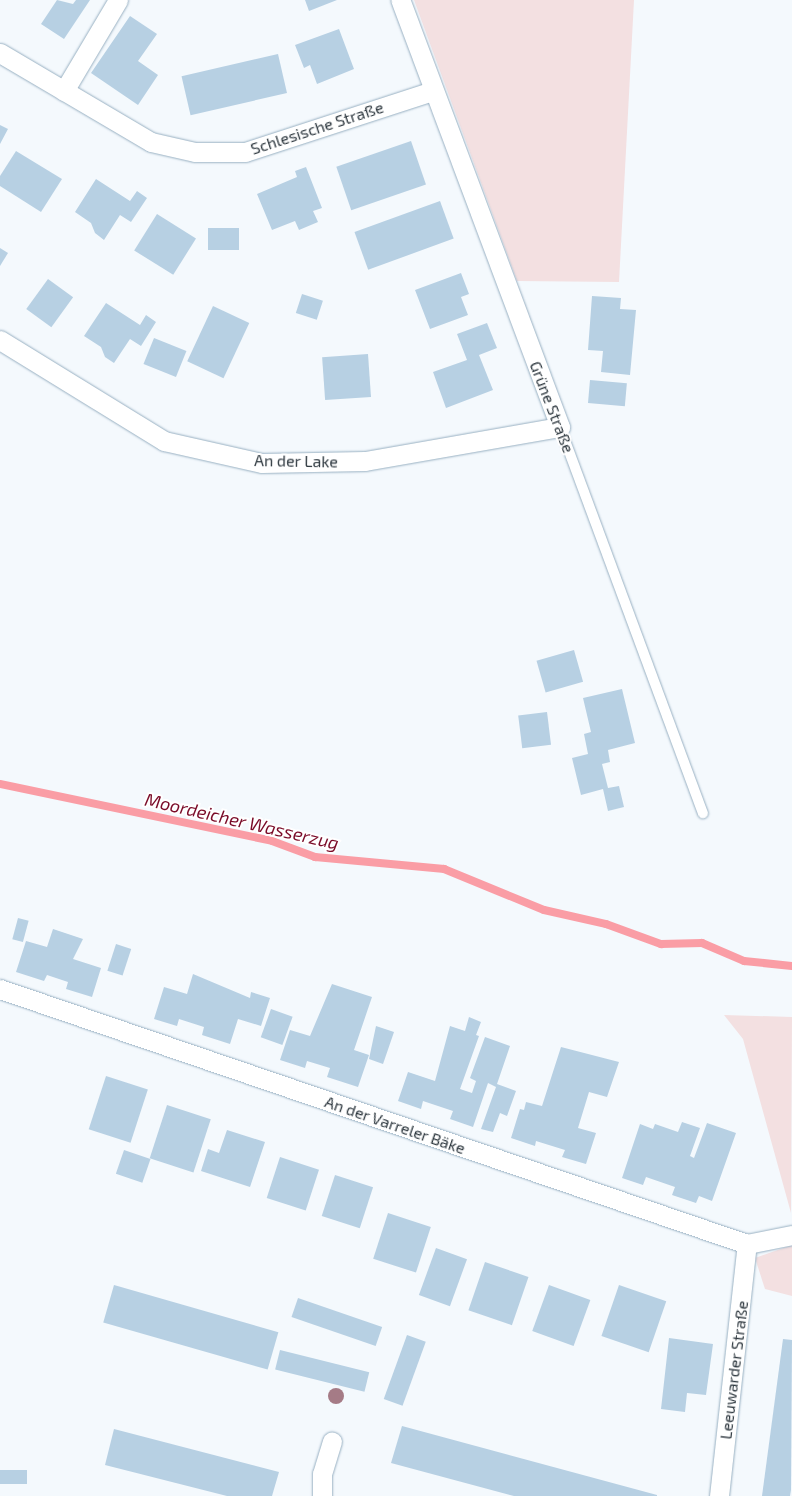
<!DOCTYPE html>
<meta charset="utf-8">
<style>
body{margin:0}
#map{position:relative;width:792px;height:1496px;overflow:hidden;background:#f4f9fd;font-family:"Exo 2",sans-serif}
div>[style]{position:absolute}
.green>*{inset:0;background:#f3e0e1}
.stream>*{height:8px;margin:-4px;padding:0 4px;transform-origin:4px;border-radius:4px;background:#fa9da5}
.building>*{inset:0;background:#b7d0e3;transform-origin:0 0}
.roads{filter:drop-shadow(0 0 1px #98b0c2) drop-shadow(0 0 1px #98b0c2)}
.service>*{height:10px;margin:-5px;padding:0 5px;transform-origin:5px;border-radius:5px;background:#fff}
.minor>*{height:19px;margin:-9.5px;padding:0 9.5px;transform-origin:9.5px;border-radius:9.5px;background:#fff}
.trees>*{width:16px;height:16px;margin:-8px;border-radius:50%;background:#a57b86}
span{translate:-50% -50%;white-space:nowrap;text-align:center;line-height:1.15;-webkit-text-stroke:4px #fff;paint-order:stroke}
.street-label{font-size:16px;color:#2f3940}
.water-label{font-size:18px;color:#7a0b28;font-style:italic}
</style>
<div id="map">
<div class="green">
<i style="clip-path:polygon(414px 0,634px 0,619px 282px,517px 281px)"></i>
<i style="clip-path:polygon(724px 1015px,792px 1017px,791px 1213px,743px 1039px)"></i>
<i style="clip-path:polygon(792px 1245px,792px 1296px,765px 1289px,755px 1258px)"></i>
</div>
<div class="stream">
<i style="left:0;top:784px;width:278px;rotate:11.8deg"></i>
<i style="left:272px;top:841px;width:46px;rotate:20.4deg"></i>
<i style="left:315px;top:857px;width:130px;rotate:5.3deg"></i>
<i style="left:444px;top:869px;width:108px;rotate:22.3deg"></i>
<i style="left:544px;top:910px;width:64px;rotate:12.7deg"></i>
<i style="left:606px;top:924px;width:59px;rotate:20deg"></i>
<i style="left:661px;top:944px;width:41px;rotate:-1.4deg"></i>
<i style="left:702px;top:943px;width:46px;rotate:23.2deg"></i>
<i style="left:744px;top:961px;width:48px;rotate:5.9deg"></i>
</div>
<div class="building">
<i style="clip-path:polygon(57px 0,73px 4px,76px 0,90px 0,64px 39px,41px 24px)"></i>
<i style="clip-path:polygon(305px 0,337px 0,309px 11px)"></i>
<i style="clip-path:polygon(130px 16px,157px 34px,138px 61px,158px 75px,138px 105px,91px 73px)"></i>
<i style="clip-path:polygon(339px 29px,354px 69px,317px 84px,310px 65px,304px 68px,295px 45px)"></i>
<i style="left:278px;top:54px;width:40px;height:99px;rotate:77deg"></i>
<i style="clip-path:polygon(0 125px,8px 129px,0 144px)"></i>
<i style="left:411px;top:141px;width:46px;height:79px;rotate:71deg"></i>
<i style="clip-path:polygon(16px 151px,62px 179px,41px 212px,0 186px,0 176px)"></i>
<i style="clip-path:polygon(306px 167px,322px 208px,313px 211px,318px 222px,299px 230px,295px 221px,272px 230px,257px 194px,297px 177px,295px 171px)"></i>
<i style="clip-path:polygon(96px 179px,130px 201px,137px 191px,147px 198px,131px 222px,120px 215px,104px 240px,95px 233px,91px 223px,75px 212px)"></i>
<i style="left:440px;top:201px;width:40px;height:91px;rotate:70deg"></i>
<i style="left:157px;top:214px;width:46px;height:43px;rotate:32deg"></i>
<i style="left:208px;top:228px;width:31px;height:22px"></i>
<i style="clip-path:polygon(0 248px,8px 253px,0 266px)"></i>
<i style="clip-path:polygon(461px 273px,469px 294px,461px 297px,468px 315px,430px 329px,415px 290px)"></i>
<i style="left:48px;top:279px;width:31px;height:37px;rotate:36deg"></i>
<i style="left:302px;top:294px;width:22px;height:20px;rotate:18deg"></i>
<i style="clip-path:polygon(592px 296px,621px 298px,620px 309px,636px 310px,630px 375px,601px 372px,603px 351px,588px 350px)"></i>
<i style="clip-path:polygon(106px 303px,140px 325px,146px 315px,156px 322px,141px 346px,130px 339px,114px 363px,105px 357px,101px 347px,84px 336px)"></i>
<i style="left:213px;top:306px;width:40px;height:61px;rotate:25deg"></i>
<i style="clip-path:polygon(487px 323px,497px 348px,479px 355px,493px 390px,446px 408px,433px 372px,467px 360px,457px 334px)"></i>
<i style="left:154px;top:338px;width:35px;height:28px;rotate:22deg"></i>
<i style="left:368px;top:354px;width:43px;height:46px;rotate:86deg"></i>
<i style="left:590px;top:380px;width:37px;height:23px;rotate:5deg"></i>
<i style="left:574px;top:650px;width:33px;height:39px;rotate:74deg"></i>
<i style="clip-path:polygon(622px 689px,635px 743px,608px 750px,610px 762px,602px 764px,608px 788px,619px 786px,624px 807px,608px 811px,603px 789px,581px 795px,572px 758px,588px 754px,584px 734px,591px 732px,583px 698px)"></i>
<i style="left:547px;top:712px;width:33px;height:29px;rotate:83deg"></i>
<i style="left:18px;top:918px;width:11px;height:22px;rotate:15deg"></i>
<i style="clip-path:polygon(53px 929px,83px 939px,73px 959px,101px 968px,92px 997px,66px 989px,68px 982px,47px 975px,44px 981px,16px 972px,26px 941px,47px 947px)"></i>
<i style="left:116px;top:944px;width:16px;height:28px;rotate:18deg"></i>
<i style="clip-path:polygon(193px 974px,250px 998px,251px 992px,270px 998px,261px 1026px,238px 1019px,230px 1044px,202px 1035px,204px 1027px,179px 1019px,177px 1026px,154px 1019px,164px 987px,187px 994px)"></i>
<i style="clip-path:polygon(332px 984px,372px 997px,354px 1050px,369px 1055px,358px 1087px,327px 1077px,330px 1068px,307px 1061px,305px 1068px,280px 1060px,290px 1030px,310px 1036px)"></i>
<i style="left:271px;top:1009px;width:23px;height:30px;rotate:20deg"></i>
<i style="clip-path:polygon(469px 1017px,481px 1022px,476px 1035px,479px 1036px,460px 1089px,472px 1093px,476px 1081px,470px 1078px,485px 1037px,510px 1046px,497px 1084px,516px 1091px,507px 1116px,500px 1113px,493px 1132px,481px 1129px,496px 1087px,488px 1083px,473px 1127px,450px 1119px,453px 1111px,423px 1101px,421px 1109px,398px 1101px,408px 1072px,435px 1081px,450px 1026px,465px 1031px)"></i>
<i style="clip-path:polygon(376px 1026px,394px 1032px,383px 1064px,369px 1059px)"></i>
<i style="clip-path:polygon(561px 1047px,619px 1062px,607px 1097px,589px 1092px,578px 1128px,596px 1133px,586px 1164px,562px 1157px,565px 1150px,536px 1141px,535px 1146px,511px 1138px,520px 1109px,524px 1110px,526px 1102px,542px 1106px)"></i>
<i style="left:106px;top:1076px;width:44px;height:56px;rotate:18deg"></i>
<i style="left:167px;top:1105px;width:46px;height:56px;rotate:18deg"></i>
<i style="clip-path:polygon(682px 1122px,700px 1128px,690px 1156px,694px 1158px,707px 1123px,736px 1133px,712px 1201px,699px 1196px,696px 1203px,672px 1195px,675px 1187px,646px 1177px,643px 1185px,622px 1178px,640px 1124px,653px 1129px,655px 1124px,678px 1132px)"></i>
<i style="clip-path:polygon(227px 1130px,265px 1142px,250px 1187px,201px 1171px,208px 1149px,219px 1153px)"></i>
<i style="left:124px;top:1150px;width:28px;height:25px;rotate:19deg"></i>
<i style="left:280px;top:1157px;width:41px;height:43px;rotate:18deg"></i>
<i style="left:335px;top:1175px;width:40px;height:43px;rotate:18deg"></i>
<i style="left:388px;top:1213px;width:45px;height:48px;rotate:18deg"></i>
<i style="left:436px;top:1248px;width:33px;height:50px;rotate:20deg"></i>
<i style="left:485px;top:1262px;width:46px;height:51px;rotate:19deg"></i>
<i style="left:114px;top:1285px;width:171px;height:39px;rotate:16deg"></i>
<i style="left:549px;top:1285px;width:44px;height:49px;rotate:20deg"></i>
<i style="left:619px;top:1285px;width:50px;height:54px;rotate:19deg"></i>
<i style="left:298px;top:1298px;width:89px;height:20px;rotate:19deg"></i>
<i style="left:407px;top:1335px;width:20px;height:68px;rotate:20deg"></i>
<i style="clip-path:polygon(669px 1338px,713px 1344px,706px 1395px,687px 1393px,685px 1412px,661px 1409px)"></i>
<i style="clip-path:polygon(783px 1339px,792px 1340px,791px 1490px,790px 1496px,762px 1496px)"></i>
<i style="left:280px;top:1350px;width:92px;height:20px;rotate:14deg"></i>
<i style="clip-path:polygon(402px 1426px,657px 1495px,657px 1496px,514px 1496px,391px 1463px)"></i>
<i style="clip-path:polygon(114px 1429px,279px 1472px,272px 1496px,227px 1496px,105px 1465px)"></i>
<i style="left:0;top:1470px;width:27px;height:14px"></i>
</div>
<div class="roads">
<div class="service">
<i style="left:560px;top:427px;width:412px;rotate:69.7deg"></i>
</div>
<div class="minor">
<i style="left:0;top:53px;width:175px;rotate:30.5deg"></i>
<i style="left:151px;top:142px;width:45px;rotate:12.8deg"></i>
<i style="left:195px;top:152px;width:50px"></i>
<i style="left:245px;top:152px;width:198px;rotate:-18deg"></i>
<i style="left:64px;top:91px;width:106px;rotate:-59.3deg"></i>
<i style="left:0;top:340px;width:193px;rotate:31.6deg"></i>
<i style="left:164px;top:441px;width:100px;rotate:12.7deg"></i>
<i style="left:262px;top:463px;width:103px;rotate:-1.1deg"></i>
<i style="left:365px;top:461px;width:198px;rotate:-9.9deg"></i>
<i style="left:560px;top:427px;width:456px;rotate:-110.5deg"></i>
<i style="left:0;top:989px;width:789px;rotate:18.85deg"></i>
<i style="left:747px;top:1244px;width:46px;rotate:-11.3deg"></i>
<i style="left:322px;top:1496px;width:22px;rotate:-90deg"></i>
<i style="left:322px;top:1474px;width:34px;rotate:-73deg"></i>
<i style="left:719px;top:1496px;width:254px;rotate:-83.7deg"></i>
</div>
</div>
<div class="trees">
<i style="left:336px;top:1396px"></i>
</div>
<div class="street-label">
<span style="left:317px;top:128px;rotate:-18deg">Schlesische Straße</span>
<span style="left:552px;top:407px;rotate:69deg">Grüne Straße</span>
<span style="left:296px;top:461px;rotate:1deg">An der Lake</span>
<span style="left:395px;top:1125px;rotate:19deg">An der Varreler Bäke</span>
<span style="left:734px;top:1370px;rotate:-83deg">Leeuwarder Straße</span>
</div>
<div class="water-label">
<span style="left:242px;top:821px;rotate:13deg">Moordeicher Wasserzug</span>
</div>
</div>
